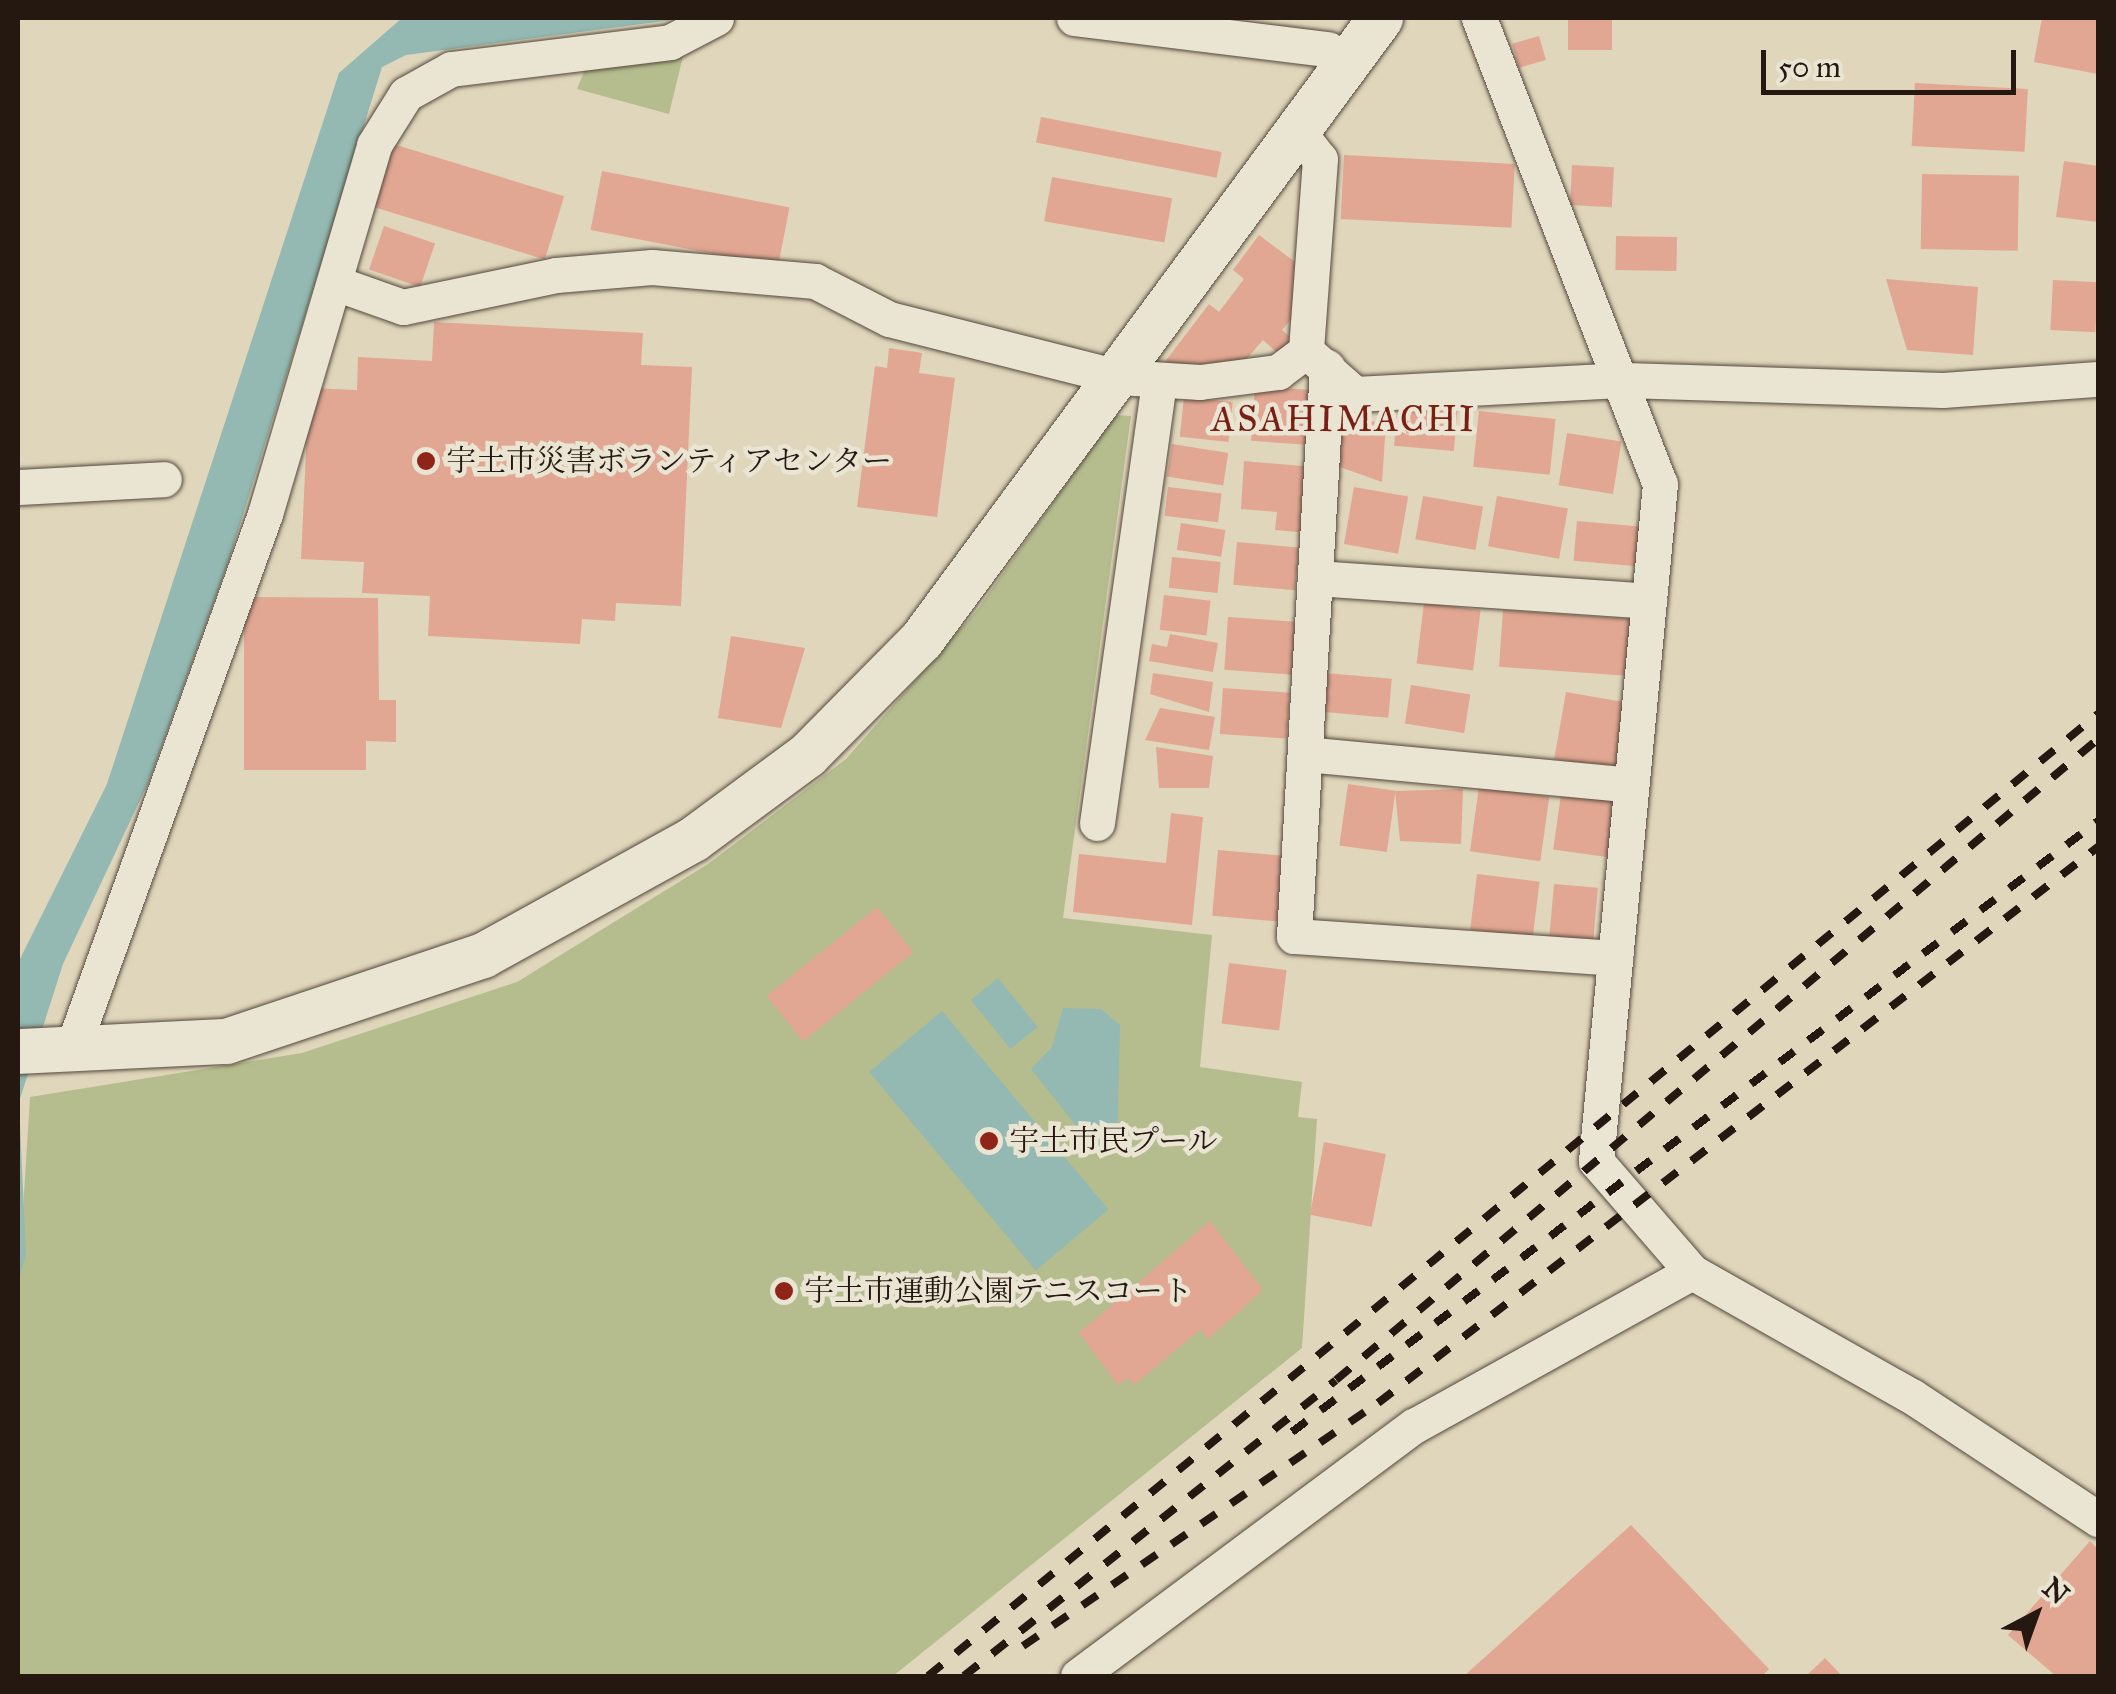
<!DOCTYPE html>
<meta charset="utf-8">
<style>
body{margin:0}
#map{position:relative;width:2116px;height:1694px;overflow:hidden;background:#dfd6bb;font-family:"IM FELL Great Primer","Noto Serif JP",serif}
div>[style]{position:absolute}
.green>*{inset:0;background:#b5bd8e}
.water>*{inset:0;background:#93b9b2;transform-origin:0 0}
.building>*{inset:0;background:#e1a792;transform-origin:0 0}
.roads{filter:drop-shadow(0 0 2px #54483c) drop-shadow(0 0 2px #54483c)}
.minor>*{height:35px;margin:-17.5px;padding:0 17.5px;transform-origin:17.5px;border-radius:17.5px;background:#eae4d3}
.tertiary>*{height:45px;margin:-22.5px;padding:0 22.5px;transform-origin:22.5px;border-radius:22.5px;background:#eae4d3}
.rail>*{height:8px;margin-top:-4px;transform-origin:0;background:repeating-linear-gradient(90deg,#251811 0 18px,transparent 0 36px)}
.dots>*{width:28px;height:28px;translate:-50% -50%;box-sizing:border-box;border:5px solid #eae4d3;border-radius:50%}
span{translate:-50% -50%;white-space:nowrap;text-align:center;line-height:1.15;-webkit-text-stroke:9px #eae4d3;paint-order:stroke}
.poi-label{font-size:30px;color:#251811}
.left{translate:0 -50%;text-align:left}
.quarter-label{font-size:35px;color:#7a1f14;letter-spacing:2.5px}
.frame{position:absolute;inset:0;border:20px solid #251811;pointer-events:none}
.north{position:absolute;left:1986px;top:1564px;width:100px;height:100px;-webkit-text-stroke:8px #eae4d3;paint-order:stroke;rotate:41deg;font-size:28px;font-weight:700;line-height:40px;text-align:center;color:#251811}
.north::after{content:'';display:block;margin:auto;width:35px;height:45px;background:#251811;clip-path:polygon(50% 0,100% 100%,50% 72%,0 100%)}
.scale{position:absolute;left:1761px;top:50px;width:255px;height:45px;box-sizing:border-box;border:5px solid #251811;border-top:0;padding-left:12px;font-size:30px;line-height:35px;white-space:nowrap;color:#251811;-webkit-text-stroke:8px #eae4d3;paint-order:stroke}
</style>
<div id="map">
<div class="green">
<i style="clip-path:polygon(670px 42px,683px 56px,669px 114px,577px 89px,592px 52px)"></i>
<i style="clip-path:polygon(1115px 415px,1131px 416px,1063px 918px,1212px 935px,1200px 1067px,1302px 1082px,1298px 1117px,1317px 1119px,1302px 1348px,893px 1676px,18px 1676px,18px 1291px,30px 1097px,302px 1053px,517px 982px,708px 864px,846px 759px,977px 610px)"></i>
</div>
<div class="water">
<i style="clip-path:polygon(402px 18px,687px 18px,406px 55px,382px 67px,229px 560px,149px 781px,63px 964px,19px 1102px,26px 1255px,18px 1282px,18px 963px,107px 784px,339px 73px)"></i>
<i style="left:998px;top:978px;width:63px;height:35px;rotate:51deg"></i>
<i style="clip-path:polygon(1063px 1008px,1101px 1009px,1120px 1025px,1117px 1151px,1100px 1156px,1031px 1069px,1052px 1047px)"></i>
<i style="left:942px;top:1011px;width:259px;height:95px;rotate:50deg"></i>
</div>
<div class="building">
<i style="left:1568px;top:18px;width:44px;height:32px"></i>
<i style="clip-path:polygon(2042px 18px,2098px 18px,2098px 74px,2034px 62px)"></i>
<i style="left:1539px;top:36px;width:25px;height:28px;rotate:74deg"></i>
<i style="left:1915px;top:83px;width:113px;height:63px;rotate:3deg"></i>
<i style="left:1041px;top:117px;width:184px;height:26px;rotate:11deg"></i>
<i style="left:393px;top:144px;width:179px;height:66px;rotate:17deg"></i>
<i style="left:1344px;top:155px;width:171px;height:64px;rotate:3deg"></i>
<i style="clip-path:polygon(2064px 161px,2098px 166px,2098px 222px,2056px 217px)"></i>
<i style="left:1572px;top:165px;width:42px;height:40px;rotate:3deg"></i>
<i style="left:602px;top:171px;width:191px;height:60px;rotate:11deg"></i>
<i style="left:1922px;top:174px;width:97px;height:75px;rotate:1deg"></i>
<i style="left:1052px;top:177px;width:122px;height:45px;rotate:10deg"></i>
<i style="left:384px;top:226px;width:54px;height:46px;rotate:19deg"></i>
<i style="clip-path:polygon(1259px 235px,1299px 265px,1297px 313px,1282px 330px,1298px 344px,1284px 359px,1263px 340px,1238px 369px,1161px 367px,1209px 304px,1219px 312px,1244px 279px,1233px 270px)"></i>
<i style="left:1616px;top:236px;width:61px;height:34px;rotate:1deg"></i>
<i style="clip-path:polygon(1886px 279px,1978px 287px,1973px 355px,1907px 350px)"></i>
<i style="left:2053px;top:280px;width:45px;height:50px;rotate:3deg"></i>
<i style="clip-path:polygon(434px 322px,643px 333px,641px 365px,692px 367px,681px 606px,616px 603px,615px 621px,582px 619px,580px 644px,428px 636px,430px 596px,362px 593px,364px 562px,301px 559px,309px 388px,357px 390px,358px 357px,432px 361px)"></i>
<i style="clip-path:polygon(889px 348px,922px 353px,919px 373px,955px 378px,937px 517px,857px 507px,875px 366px,887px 368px)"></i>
<i style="left:1255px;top:386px;width:56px;height:55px;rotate:4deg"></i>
<i style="left:1184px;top:397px;width:49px;height:40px;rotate:6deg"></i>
<i style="left:1398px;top:401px;width:60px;height:45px;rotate:5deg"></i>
<i style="left:1479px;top:411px;width:77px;height:56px;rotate:6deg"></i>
<i style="clip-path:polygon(1341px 418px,1386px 423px,1382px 482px,1337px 466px)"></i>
<i style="left:1567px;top:433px;width:55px;height:53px;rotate:9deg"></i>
<i style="left:1172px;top:444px;width:57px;height:33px;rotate:9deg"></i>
<i style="clip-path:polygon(1244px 461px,1314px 467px,1309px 533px,1275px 530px,1277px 512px,1241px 509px)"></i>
<i style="left:1168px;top:487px;width:54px;height:29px;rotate:7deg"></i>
<i style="left:1354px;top:487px;width:55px;height:58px;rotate:10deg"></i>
<i style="left:1423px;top:496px;width:61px;height:44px;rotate:10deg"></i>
<i style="left:1497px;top:496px;width:72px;height:51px;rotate:10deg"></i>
<i style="left:1577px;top:521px;width:63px;height:40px;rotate:5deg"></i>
<i style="left:1181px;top:523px;width:45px;height:27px;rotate:9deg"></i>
<i style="left:1237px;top:542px;width:62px;height:43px;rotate:5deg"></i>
<i style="left:1172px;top:557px;width:49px;height:31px;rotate:6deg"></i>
<i style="left:1164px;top:595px;width:47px;height:35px;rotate:7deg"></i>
<i style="clip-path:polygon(244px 597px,378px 598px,379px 700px,396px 700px,396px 742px,366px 741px,366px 770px,244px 770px)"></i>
<i style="left:1424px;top:603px;width:57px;height:61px;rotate:7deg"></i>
<i style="left:1503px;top:610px;width:128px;height:57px;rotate:4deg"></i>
<i style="left:1228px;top:617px;width:72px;height:53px;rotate:4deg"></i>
<i style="clip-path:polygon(1170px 634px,1218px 643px,1213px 672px,1149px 661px,1152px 644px,1167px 647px)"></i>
<i style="clip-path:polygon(731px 636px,805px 648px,781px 728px,718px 718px)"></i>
<i style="clip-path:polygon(1153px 673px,1213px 682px,1209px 712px,1150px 694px)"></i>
<i style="left:1325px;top:673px;width:67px;height:39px;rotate:5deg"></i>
<i style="left:1411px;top:685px;width:60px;height:39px;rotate:9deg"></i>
<i style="left:1223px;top:688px;width:67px;height:46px;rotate:4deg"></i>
<i style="left:1566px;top:692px;width:64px;height:68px;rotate:10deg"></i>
<i style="clip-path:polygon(1160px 708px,1215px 717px,1209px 750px,1145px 740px)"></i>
<i style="clip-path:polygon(1156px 747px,1213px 756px,1209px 788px,1159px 788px)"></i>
<i style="left:1348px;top:784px;width:48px;height:62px;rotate:8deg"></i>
<i style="left:1479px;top:787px;width:71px;height:65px;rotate:8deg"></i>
<i style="clip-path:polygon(1463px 789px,1461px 844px,1400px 841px,1395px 791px)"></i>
<i style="left:1561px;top:794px;width:63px;height:56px;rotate:8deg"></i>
<i style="clip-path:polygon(1171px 813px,1203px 817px,1192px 925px,1073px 912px,1079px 854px,1166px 863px)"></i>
<i style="left:1218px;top:850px;width:68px;height:66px;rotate:5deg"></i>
<i style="left:1477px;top:874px;width:63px;height:56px;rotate:7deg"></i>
<i style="left:1554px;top:884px;width:44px;height:53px;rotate:5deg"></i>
<i style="left:877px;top:907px;width:58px;height:142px;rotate:51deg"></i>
<i style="left:1229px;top:963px;width:58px;height:61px;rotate:7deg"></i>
<i style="left:1324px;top:1142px;width:63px;height:74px;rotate:11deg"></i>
<i style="clip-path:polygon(1210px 1221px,1263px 1290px,1208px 1339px,1201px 1329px,1134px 1385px,1128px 1378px,1118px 1385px,1079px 1333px)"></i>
<i style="clip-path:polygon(1631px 1525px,1769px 1669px,1762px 1676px,1464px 1676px)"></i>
<i style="clip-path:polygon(2090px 1541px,2098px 1549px,2098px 1676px,2056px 1676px,2008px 1635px)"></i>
<i style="clip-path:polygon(1825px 1658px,1842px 1676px,1806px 1676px)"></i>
</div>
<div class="roads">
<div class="minor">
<i style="left:1074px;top:18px;width:256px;rotate:7deg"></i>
<i style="left:1479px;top:18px;width:500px;rotate:68.8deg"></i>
<i style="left:1660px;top:484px;width:680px;rotate:95.4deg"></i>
<i style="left:1596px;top:1161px;width:147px;rotate:49.1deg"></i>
<i style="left:1297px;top:130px;width:37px;rotate:52deg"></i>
<i style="left:1320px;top:159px;width:193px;rotate:94.2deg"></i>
<i style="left:1306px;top:351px;width:65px;rotate:41.3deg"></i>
<i style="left:1355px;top:394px;width:270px;rotate:-3deg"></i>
<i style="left:1625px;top:380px;width:318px;rotate:1.8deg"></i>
<i style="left:1943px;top:390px;width:155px;rotate:-4.1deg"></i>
<i style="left:335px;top:283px;width:72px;rotate:19.4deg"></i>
<i style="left:403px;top:307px;width:156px;rotate:-11.8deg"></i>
<i style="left:556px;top:275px;width:96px;rotate:-4.8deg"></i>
<i style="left:652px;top:267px;width:164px;rotate:4.9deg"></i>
<i style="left:815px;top:281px;width:83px;rotate:27.2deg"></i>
<i style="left:889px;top:319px;width:237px;rotate:14.2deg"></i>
<i style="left:1119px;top:377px;width:81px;rotate:3.5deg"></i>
<i style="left:1200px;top:382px;width:79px;rotate:-7.3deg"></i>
<i style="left:1278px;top:372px;width:35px;rotate:-37deg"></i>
<i style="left:1327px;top:367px;width:570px;rotate:93.32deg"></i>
<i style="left:1294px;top:936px;width:322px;rotate:3.9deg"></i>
<i style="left:18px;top:487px;width:146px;rotate:-3.1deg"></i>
<i style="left:1315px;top:578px;width:335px;rotate:3.9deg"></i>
<i style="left:1305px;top:754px;width:327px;rotate:5.4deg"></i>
<i style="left:1097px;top:823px;width:447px;rotate:-82deg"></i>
<i style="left:71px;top:1052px;width:572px;rotate:-70.17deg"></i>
<i style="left:265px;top:514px;width:385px;rotate:-73.5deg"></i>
<i style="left:374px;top:145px;width:60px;rotate:-57.9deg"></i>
<i style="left:406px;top:94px;width:51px;rotate:-29.1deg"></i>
<i style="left:451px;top:69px;width:221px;rotate:-7deg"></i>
<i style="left:670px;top:42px;width:52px;rotate:-27.6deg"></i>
<i style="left:1078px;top:1676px;width:419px;rotate:-36.7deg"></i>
<i style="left:1414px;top:1426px;width:318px;rotate:-29deg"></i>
<i style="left:1692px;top:1272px;width:254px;rotate:29.5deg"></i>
<i style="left:1913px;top:1397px;width:222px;rotate:33.4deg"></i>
</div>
<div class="tertiary">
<i style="left:18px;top:1051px;width:208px;rotate:-2.8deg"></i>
<i style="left:226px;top:1041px;width:271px;rotate:-18.5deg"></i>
<i style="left:483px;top:955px;width:240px;rotate:-28.9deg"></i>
<i style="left:693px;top:839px;width:142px;rotate:-36.4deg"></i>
<i style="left:807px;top:755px;width:162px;rotate:-45.3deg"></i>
<i style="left:921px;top:640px;width:773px;rotate:-53.57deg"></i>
</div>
</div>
<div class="rail">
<i style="left:1292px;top:1432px;width:1011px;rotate:-37.16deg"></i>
<i style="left:1023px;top:1646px;width:430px;rotate:-34.4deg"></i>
<i style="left:1378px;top:1403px;width:910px;rotate:-37.68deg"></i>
<i style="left:928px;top:1676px;width:1515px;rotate:-39.43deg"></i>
<i style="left:964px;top:1676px;width:475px;rotate:-38.5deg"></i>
<i style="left:1336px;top:1380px;width:996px;rotate:-40.07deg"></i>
</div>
<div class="dots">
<i style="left:426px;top:461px;background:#8f2418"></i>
<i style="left:989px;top:1141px;background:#8f2418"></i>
<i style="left:784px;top:1291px;background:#8f2418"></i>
</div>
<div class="poi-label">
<span class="left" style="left:446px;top:461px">宇土市災害ボランティアセンター</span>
<span class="left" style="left:1009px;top:1141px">宇土市民プール</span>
<span class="left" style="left:804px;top:1291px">宇土市運動公園テニスコート</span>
</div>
<div class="quarter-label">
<span style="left:1344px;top:420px">ASAHIMACHI</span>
</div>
<div class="frame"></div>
<div class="north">N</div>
<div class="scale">50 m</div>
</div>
